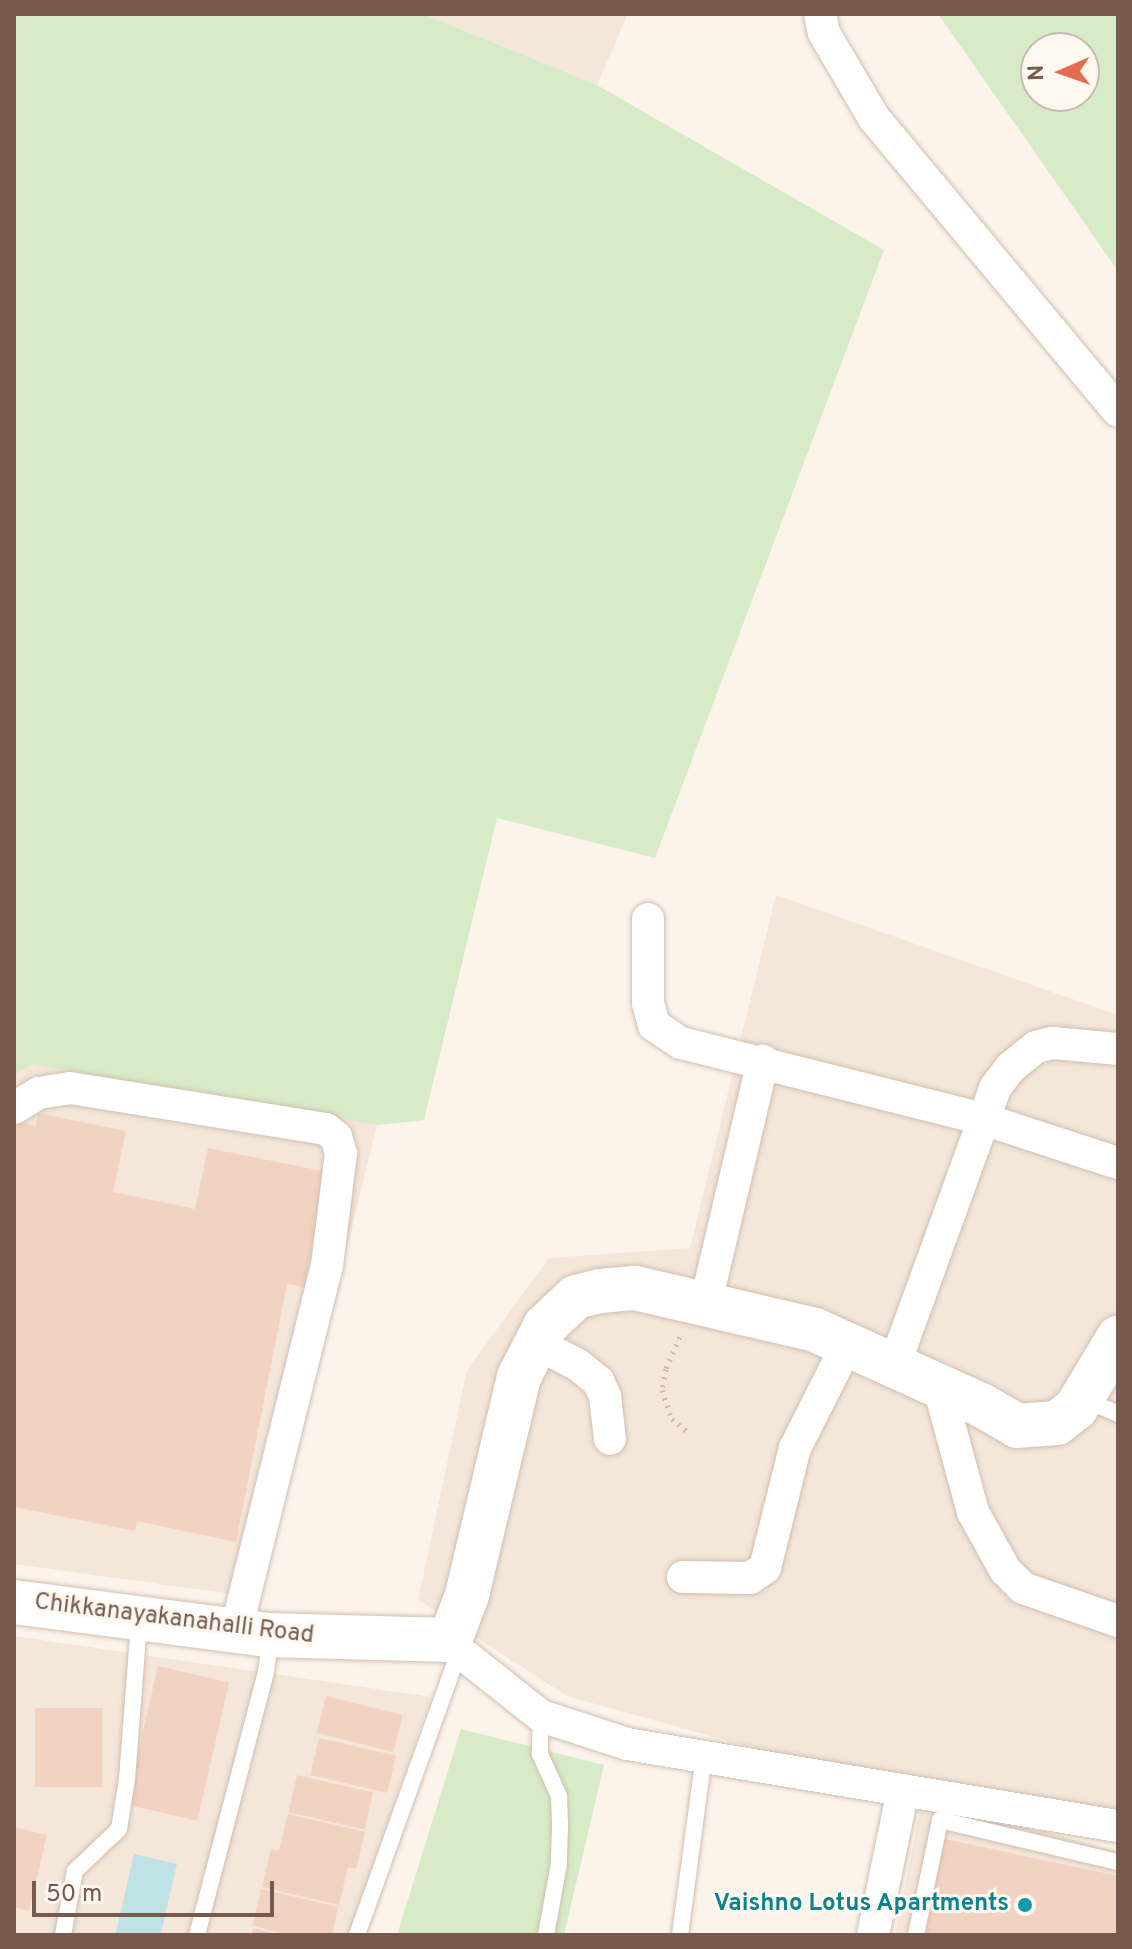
<!DOCTYPE html>
<style>
body{margin:0}
#map{position:relative;width:1132px;height:1949px;overflow:hidden;background:#fcf4ea;font-family:Overpass,sans-serif}
div>[style]{position:absolute}
.residential>*{inset:0;background:#f4e6d8}
.green>*{inset:0;background:#d7ebc7}
.water>*{inset:0;background:#bee2e6;transform-origin:0 0}
.building>*{inset:0;background:#f2d3c1;transform-origin:0 0}
.path>*{height:5px;margin-top:-2.5px;transform-origin:0;background:repeating-linear-gradient(90deg,#d7b6a4 0 2px,transparent 0 8px)}
.roads{filter:drop-shadow(0 0 2px #d1beb1) drop-shadow(0 0 2px #d1beb1)}
.service>*{height:16px;margin:-8px;padding:0 8px;transform-origin:8px;border-radius:8px;background:#fff}
.minor>*{height:32px;margin:-16px;padding:0 16px;transform-origin:16px;border-radius:16px;background:#fff}
.secondary>*{height:44px;margin:-22px;padding:0 22px;transform-origin:22px;border-radius:22px;background:#fff}
.dots>*{width:22px;height:22px;translate:-50% -50%;box-sizing:border-box;border:4px solid #fff8f0;border-radius:50%}
span{translate:-50% -50%;white-space:nowrap;text-align:center;line-height:1.15;-webkit-text-stroke:6px #fff8f0;paint-order:stroke}
.street-label{font-size:24px;color:#775a4d}
.culture-label{font-size:24px;color:#0d838f;font-weight:700}
.right{translate:-100% -50%;text-align:right}
.frame{position:absolute;inset:0;border:16px solid #775a4d;pointer-events:none}
.north{position:absolute;left:1020px;top:32px;width:80px;height:80px;box-sizing:border-box;background:#fff8f0;border:2px solid #c9b9af;border-radius:50%;rotate:268deg;font-size:22px;font-weight:700;line-height:32px;text-align:center;color:#775a4d}
.north::after{content:'';display:block;margin:auto;width:28px;height:36px;background:#e46c51;clip-path:polygon(50% 0,100% 100%,50% 72%,0 100%)}
.scale{position:absolute;left:32px;top:1881px;width:242px;height:36px;box-sizing:border-box;border:4px solid #775a4d;border-top:0;padding-left:10px;font-size:24px;line-height:28px;white-space:nowrap;color:#775a4d;-webkit-text-stroke:6px #fff8f0;paint-order:stroke}
</style>
<div id="map">
<div class="residential">
<i style="clip-path:polygon(423px 14px,628px 14px,597px 85px)"></i>
<i style="clip-path:polygon(776px 895px,1118px 1015px,1118px 1810px,828px 1769px,567px 1696px,418px 1600px,467px 1370px,549px 1258px,690px 1248px)"></i>
<i style="clip-path:polygon(33px 1064px,377px 1125px,261px 1598px,14px 1564px,14px 1075px)"></i>
<i style="clip-path:polygon(14px 1636px,431px 1697px,349px 1935px,14px 1935px)"></i>
<i style="clip-path:polygon(922px 1799px,1118px 1851px,1118px 1935px,895px 1935px)"></i>
</div>
<div class="green">
<i style="clip-path:polygon(14px 14px,423px 14px,597px 85px,884px 250px,655px 858px,497px 818px,424px 1120px,377px 1125px,33px 1064px,14px 1075px)"></i>
<i style="clip-path:polygon(evenodd,938px 14px,1118px 14px,1118px 271px,938px 14px,1036px 48px,1084px 48px,1084px 96px,1036px 96px,1036px 48px)"></i>
<i style="clip-path:polygon(461px 1729px,604px 1765px,564px 1935px,397px 1935px)"></i>
</div>
<div class="water">
<i style="left:134px;top:1854px;width:44px;height:83px;rotate:13deg"></i>
</div>
<div class="building">
<i style="clip-path:polygon(38px 1113px,126px 1131px,113px 1192px,195px 1209px,208px 1148px,327px 1172px,304px 1287px,287px 1284px,236px 1542px,137px 1521px,135px 1531px,14px 1507px,14px 1121px,36px 1126px)"></i>
<i style="left:158px;top:1666px;width:73px;height:142px;rotate:13deg"></i>
<i style="left:326px;top:1696px;width:79px;height:38px;rotate:14deg"></i>
<i style="left:102px;top:1708px;width:79px;height:67px;rotate:90deg"></i>
<i style="left:319px;top:1738px;width:79px;height:38px;rotate:13deg"></i>
<i style="left:297px;top:1775px;width:78px;height:38px;rotate:13deg"></i>
<i style="clip-path:polygon(288px 1814px,365px 1832px,356px 1869px,348px 1867px,339px 1905px,262px 1887px,271px 1849px,279px 1851px)"></i>
<i style="clip-path:polygon(14px 1827px,47px 1835px,29px 1911px,14px 1907px)"></i>
<i style="clip-path:polygon(945px 1839px,1118px 1876px,1118px 1935px,925px 1935px)"></i>
<i style="clip-path:polygon(261px 1889px,338px 1907px,332px 1935px,290px 1935px,253px 1926px)"></i>
<i style="clip-path:polygon(253px 1928px,279px 1934px,279px 1935px,252px 1935px)"></i>
</div>
<div class="path">
<i style="left:680px;top:1337px;width:35px;rotate:114deg"></i>
<i style="left:666px;top:1369px;width:21px;rotate:101deg"></i>
<i style="left:662px;top:1390px;width:31px;rotate:71deg"></i>
<i style="left:672px;top:1419px;width:21px;rotate:39deg"></i>
</div>
<div class="roads">
<div class="service">
<i style="left:1083px;top:1399px;width:38px;rotate:23deg"></i>
<i style="left:541px;top:1716px;width:38px;rotate:92deg"></i>
<i style="left:540px;top:1754px;width:46px;rotate:65.7deg"></i>
<i style="left:559px;top:1796px;width:32px;rotate:88deg"></i>
<i style="left:560px;top:1828px;width:36px;rotate:92deg"></i>
<i style="left:559px;top:1864px;width:72px;rotate:100.4deg"></i>
<i style="left:63px;top:1935px;width:65px;rotate:-79.4deg"></i>
<i style="left:75px;top:1871px;width:61px;rotate:-43.7deg"></i>
<i style="left:119px;top:1829px;width:51px;rotate:-80.9deg"></i>
<i style="left:127px;top:1779px;width:157px;rotate:-85.6deg"></i>
<i style="left:197px;top:1935px;width:272px;rotate:-75.3deg"></i>
<i style="left:266px;top:1672px;width:34px;rotate:-82deg"></i>
<i style="left:357px;top:1935px;width:302px;rotate:-70.2deg"></i>
<i style="left:680px;top:1935px;width:181px;rotate:-82.4deg"></i>
<i style="left:916px;top:1935px;width:117px;rotate:-78.2deg"></i>
<i style="left:940px;top:1820px;width:183px;rotate:13.3deg"></i>
</div>
<div class="minor">
<i style="left:820px;top:14px;width:19px;rotate:78deg"></i>
<i style="left:824px;top:33px;width:99px;rotate:59.5deg"></i>
<i style="left:874px;top:118px;width:381px;rotate:50.2deg"></i>
<i style="left:648px;top:919px;width:84px;rotate:90deg"></i>
<i style="left:648px;top:1003px;width:23px;rotate:75deg"></i>
<i style="left:654px;top:1025px;width:32px;rotate:34deg"></i>
<i style="left:681px;top:1043px;width:311px;rotate:14.1deg"></i>
<i style="left:983px;top:1119px;width:142px;rotate:18.1deg"></i>
<i style="left:14px;top:1108px;width:29px;rotate:-31deg"></i>
<i style="left:39px;top:1093px;width:31px;rotate:-9deg"></i>
<i style="left:70px;top:1088px;width:259px;rotate:9.1deg"></i>
<i style="left:326px;top:1129px;width:13px;rotate:39deg"></i>
<i style="left:336px;top:1137px;width:17px;rotate:73deg"></i>
<i style="left:341px;top:1153px;width:113px;rotate:97.1deg"></i>
<i style="left:327px;top:1265px;width:377px;rotate:104deg"></i>
<i style="left:706px;top:1302px;width:248px;rotate:-76.7deg"></i>
<i style="left:536px;top:1343px;width:47px;rotate:27.6deg"></i>
<i style="left:578px;top:1365px;width:26px;rotate:39deg"></i>
<i style="left:598px;top:1381px;width:17px;rotate:65deg"></i>
<i style="left:605px;top:1396px;width:43px;rotate:83.4deg"></i>
<i style="left:894px;top:1366px;width:296px;rotate:-70deg"></i>
<i style="left:995px;top:1088px;width:25px;rotate:-53deg"></i>
<i style="left:1010px;top:1068px;width:33px;rotate:-39deg"></i>
<i style="left:1036px;top:1047px;width:16px;rotate:-14deg"></i>
<i style="left:1052px;top:1043px;width:66px;rotate:5.2deg"></i>
<i style="left:939px;top:1387px;width:130px;rotate:74.8deg"></i>
<i style="left:973px;top:1512px;width:66px;rotate:61.1deg"></i>
<i style="left:1005px;top:1570px;width:25px;rotate:45deg"></i>
<i style="left:1023px;top:1588px;width:101px;rotate:19.2deg"></i>
<i style="left:683px;top:1577px;width:67px;rotate:0.9deg"></i>
<i style="left:750px;top:1578px;width:18px;rotate:-34deg"></i>
<i style="left:765px;top:1568px;width:124px;rotate:-76deg"></i>
<i style="left:795px;top:1448px;width:115px;rotate:-63.2deg"></i>
<i style="left:450px;top:1640px;width:14px;rotate:51deg"></i>
<i style="left:459px;top:1651px;width:105px;rotate:38.4deg"></i>
<i style="left:541px;top:1716px;width:90px;rotate:18deg"></i>
<i style="left:627px;top:1744px;width:498px;rotate:9.5deg"></i>
<i style="left:873px;top:1935px;width:148px;rotate:-78.3deg"></i>
</div>
<div class="secondary">
<i style="left:14px;top:1602px;width:255px;rotate:7.4deg"></i>
<i style="left:267px;top:1635px;width:183px;rotate:1.6deg"></i>
<i style="left:450px;top:1640px;width:48px;rotate:-69.3deg"></i>
<i style="left:467px;top:1595px;width:224px;rotate:-76.6deg"></i>
<i style="left:519px;top:1377px;width:57px;rotate:-63deg"></i>
<i style="left:545px;top:1326px;width:42px;rotate:-43.1deg"></i>
<i style="left:576px;top:1297px;width:25px;rotate:-14deg"></i>
<i style="left:600px;top:1291px;width:35px;rotate:-5deg"></i>
<i style="left:635px;top:1288px;width:185px;rotate:13.1deg"></i>
<i style="left:815px;top:1330px;width:184px;rotate:24.3deg"></i>
<i style="left:983px;top:1406px;width:39px;rotate:30deg"></i>
<i style="left:1017px;top:1426px;width:40px;rotate:-4.3deg"></i>
<i style="left:1057px;top:1423px;width:24px;rotate:-38deg"></i>
<i style="left:1076px;top:1408px;width:82px;rotate:-59deg"></i>
</div>
</div>
<div class="dots">
<i style="left:1025px;top:1905px;background:#0f9aa8"></i>
</div>
<div class="street-label">
<span style="left:174px;top:1620px;rotate:7deg">Chikkanayakanahalli Road</span>
</div>
<div class="culture-label">
<span class="right" style="left:1009px;top:1905px">Vaishno Lotus Apartments</span>
</div>
<div class="frame"></div>
<div class="north">N</div>
<div class="scale">50 m</div>
</div>
